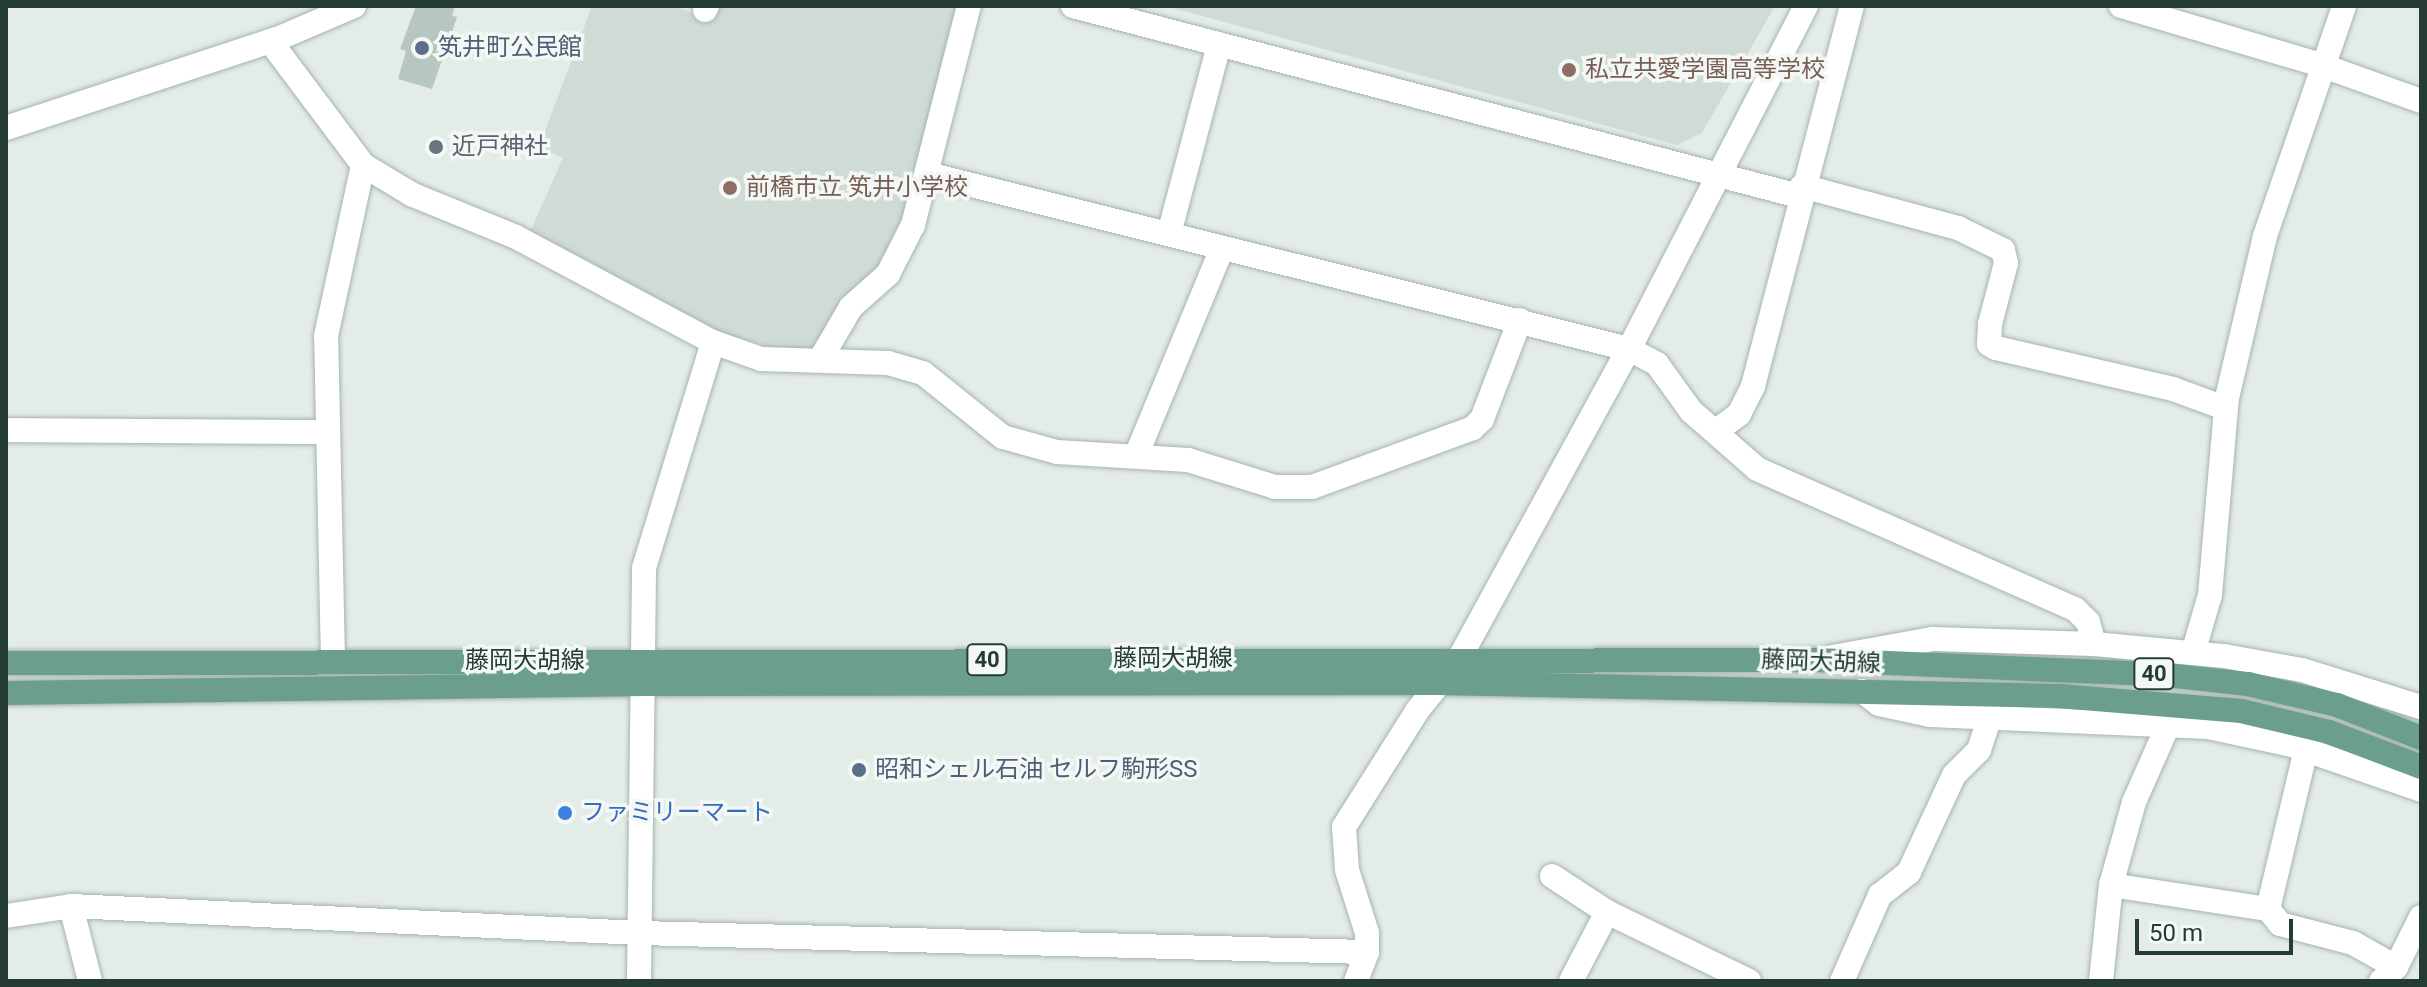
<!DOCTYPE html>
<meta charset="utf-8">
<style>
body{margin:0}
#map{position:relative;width:2427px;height:987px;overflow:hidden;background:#e3ece7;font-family:Roboto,"Noto Sans JP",sans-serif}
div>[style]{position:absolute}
.built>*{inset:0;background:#d1dbd6}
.building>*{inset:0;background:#b8c6c0}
.roads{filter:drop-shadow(0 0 2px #a6b4ae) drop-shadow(0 0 2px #a6b4ae)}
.minor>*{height:24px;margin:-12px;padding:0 12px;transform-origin:12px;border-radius:12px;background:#fff}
.major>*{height:24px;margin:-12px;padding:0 12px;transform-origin:12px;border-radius:12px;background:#6b9e8f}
.dots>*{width:22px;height:22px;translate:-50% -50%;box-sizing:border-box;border:4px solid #f3f8f6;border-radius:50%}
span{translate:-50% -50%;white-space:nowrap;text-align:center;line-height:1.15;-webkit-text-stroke:7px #f3f8f6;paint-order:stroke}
.shield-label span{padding:2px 6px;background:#f3f8f6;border:2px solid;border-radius:6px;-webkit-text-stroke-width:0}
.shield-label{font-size:22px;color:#243c34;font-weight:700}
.service-label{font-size:24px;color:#4e5e75}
.left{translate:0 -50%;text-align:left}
.education-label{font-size:24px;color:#785e54}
.worship-label{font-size:24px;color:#5b616d}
.street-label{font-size:24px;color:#243c34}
.shop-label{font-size:24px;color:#366cbe}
.frame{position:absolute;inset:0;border:8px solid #243c34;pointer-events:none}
.scale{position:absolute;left:2135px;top:919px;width:158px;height:36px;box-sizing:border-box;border:4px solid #243c34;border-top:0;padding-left:10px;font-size:24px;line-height:28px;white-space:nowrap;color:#243c34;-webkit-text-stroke:6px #f3f8f6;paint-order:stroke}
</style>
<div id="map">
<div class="built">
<i style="clip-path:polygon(592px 6px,675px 6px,708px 19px,715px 6px,964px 6px,902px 219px,881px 270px,813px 350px,777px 349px,721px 333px,529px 234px,563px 158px,539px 147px)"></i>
<i style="clip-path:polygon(1165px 6px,1775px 6px,1702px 133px,1677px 145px)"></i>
</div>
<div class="building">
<i style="clip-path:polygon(416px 6px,455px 6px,452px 16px,457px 17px,432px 89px,398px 79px,406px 51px,400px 49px)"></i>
</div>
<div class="roads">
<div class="minor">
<i style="left:1073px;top:6px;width:750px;rotate:14.67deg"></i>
<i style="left:2121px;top:6px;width:209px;rotate:16.4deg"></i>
<i style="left:2321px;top:65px;width:106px;rotate:19.8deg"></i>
<i style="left:705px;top:10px;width:4px;rotate:-63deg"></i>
<i style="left:270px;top:41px;width:155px;rotate:53.1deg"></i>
<i style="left:6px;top:128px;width:285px;rotate:-18.2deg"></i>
<i style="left:277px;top:39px;width:84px;rotate:-23.2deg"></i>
<i style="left:927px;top:174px;width:723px;rotate:14deg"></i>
<i style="left:1629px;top:349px;width:32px;rotate:28deg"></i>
<i style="left:1657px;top:364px;width:58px;rotate:54.1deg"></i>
<i style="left:1691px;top:411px;width:88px;rotate:41.3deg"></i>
<i style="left:1757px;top:469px;width:347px;rotate:23.8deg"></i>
<i style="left:2075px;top:609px;width:18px;rotate:45deg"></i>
<i style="left:2088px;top:622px;width:23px;rotate:75deg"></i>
<i style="left:1802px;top:186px;width:162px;rotate:15.1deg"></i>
<i style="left:1958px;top:228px;width:50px;rotate:26.1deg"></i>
<i style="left:2003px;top:250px;width:13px;rotate:77deg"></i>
<i style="left:2006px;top:263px;width:63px;rotate:104.7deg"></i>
<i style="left:1990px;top:324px;width:20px;rotate:93deg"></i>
<i style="left:1989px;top:344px;width:8px;rotate:30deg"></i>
<i style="left:1996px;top:348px;width:182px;rotate:13deg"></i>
<i style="left:2173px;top:389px;width:55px;rotate:20.1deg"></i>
<i style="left:1169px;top:234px;width:196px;rotate:-75.2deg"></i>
<i style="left:820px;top:360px;width:61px;rotate:-59.7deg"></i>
<i style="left:851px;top:307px;width:50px;rotate:-41.7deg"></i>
<i style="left:888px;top:274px;width:55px;rotate:-63deg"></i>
<i style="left:913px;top:225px;width:226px;rotate:-75.7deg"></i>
<i style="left:6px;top:430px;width:322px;rotate:0.4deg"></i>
<i style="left:1716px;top:431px;width:29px;rotate:-36deg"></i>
<i style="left:1739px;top:414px;width:31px;rotate:-63deg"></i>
<i style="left:1753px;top:386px;width:393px;rotate:-75.4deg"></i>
<i style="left:1136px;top:456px;width:225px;rotate:-67.5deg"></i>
<i style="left:2193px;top:653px;width:60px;rotate:-73.7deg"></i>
<i style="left:2210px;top:595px;width:198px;rotate:-85.1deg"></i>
<i style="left:2227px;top:398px;width:166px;rotate:-76.8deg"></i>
<i style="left:2265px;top:236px;width:243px;rotate:-71deg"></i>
<i style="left:1827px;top:658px;width:108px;rotate:-10.2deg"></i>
<i style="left:1933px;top:639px;width:161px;rotate:1.8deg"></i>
<i style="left:2094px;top:644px;width:131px;rotate:5.3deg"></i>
<i style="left:2224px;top:656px;width:79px;rotate:10.2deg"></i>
<i style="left:2302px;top:670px;width:125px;rotate:17.3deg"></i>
<i style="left:333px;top:662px;width:326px;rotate:-91.2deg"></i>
<i style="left:326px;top:336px;width:175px;rotate:-77.8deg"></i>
<i style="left:363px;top:165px;width:58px;rotate:31deg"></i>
<i style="left:413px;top:195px;width:111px;rotate:22.2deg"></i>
<i style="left:516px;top:237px;width:223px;rotate:28.1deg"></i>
<i style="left:713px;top:342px;width:51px;rotate:19.5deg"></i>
<i style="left:761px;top:359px;width:127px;rotate:1.8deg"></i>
<i style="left:888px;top:363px;width:36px;rotate:16deg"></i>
<i style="left:923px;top:373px;width:102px;rotate:38.7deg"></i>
<i style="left:1003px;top:437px;width:56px;rotate:15.5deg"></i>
<i style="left:1057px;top:452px;width:131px;rotate:3.5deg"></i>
<i style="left:1188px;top:460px;width:91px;rotate:17.2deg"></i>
<i style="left:1275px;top:487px;width:37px"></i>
<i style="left:1312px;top:487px;width:171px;rotate:-20.1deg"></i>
<i style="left:1473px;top:428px;width:13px;rotate:-45deg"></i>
<i style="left:1482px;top:419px;width:106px;rotate:-69deg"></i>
<i style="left:1862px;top:691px;width:21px;rotate:37deg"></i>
<i style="left:1879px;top:704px;width:52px;rotate:12.2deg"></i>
<i style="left:1930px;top:715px;width:278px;rotate:2.5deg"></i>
<i style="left:2208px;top:727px;width:86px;rotate:12.1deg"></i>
<i style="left:2292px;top:745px;width:137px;rotate:19.2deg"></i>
<i style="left:1552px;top:876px;width:66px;rotate:33.2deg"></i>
<i style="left:1607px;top:912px;width:158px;rotate:25.9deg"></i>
<i style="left:2111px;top:885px;width:159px;rotate:8.7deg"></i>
<i style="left:2268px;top:909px;width:19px;rotate:51deg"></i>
<i style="left:2280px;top:924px;width:75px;rotate:14.6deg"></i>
<i style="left:2353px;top:943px;width:49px;rotate:29.2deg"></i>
<i style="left:71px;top:906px;width:77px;rotate:75.8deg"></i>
<i style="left:2268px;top:909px;width:164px;rotate:-76.6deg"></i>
<i style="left:6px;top:916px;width:66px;rotate:-8.7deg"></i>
<i style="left:71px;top:906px;width:570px;rotate:2.72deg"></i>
<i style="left:640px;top:933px;width:727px;rotate:1.5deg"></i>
<i style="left:639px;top:981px;width:413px;rotate:-89.3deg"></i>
<i style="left:644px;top:568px;width:236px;rotate:-73deg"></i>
<i style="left:1356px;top:981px;width:31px;rotate:-69deg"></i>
<i style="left:1367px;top:952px;width:19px;rotate:-90deg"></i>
<i style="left:1367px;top:933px;width:66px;rotate:-107.6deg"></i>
<i style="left:1347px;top:870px;width:43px;rotate:-94deg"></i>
<i style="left:1344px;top:827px;width:137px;rotate:-57.8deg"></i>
<i style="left:1417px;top:711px;width:67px;rotate:-51.1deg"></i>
<i style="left:1459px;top:659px;width:354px;rotate:-61.3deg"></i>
<i style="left:1629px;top:349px;width:386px;rotate:-62.7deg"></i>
<i style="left:1571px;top:981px;width:78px;rotate:-62.4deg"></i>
<i style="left:1842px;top:981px;width:94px;rotate:-66.2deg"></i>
<i style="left:1880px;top:895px;width:37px;rotate:-38deg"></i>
<i style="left:1909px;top:872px;width:107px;rotate:-65.1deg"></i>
<i style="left:1954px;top:775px;width:35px;rotate:-45deg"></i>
<i style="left:1979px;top:750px;width:35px;rotate:-72deg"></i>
<i style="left:2101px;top:981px;width:97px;rotate:-84.1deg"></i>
<i style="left:2111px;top:885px;width:86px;rotate:-74.5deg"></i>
<i style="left:2134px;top:802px;width:86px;rotate:-66.1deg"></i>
<i style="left:2381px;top:981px;width:21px;rotate:-43deg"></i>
<i style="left:2396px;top:967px;width:56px;rotate:-63.4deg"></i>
</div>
<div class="major">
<i style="left:6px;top:663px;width:1811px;rotate:-0.09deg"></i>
<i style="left:1817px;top:660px;width:340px;rotate:2.4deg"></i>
<i style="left:2157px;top:674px;width:92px;rotate:6.3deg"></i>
<i style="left:2248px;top:684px;width:91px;rotate:13.3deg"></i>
<i style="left:2337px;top:705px;width:90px;rotate:21.4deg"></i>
<i style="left:6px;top:693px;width:639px;rotate:-0.81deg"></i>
<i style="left:645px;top:684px;width:791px;rotate:-0.07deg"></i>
<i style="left:1436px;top:683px;width:623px;rotate:1.2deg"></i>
<i style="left:2059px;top:696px;width:183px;rotate:4.7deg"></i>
<i style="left:2241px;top:711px;width:90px;rotate:13.4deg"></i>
<i style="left:2329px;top:732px;width:98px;rotate:20.8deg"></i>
</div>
</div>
<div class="dots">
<i style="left:422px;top:48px;background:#5c6f8a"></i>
<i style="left:1569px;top:70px;background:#8d6e63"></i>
<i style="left:436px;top:147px;background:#6b7280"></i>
<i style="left:730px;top:188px;background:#8d6e63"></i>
<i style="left:859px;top:770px;background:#5c6f8a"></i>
<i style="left:565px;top:813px;background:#3f7fe0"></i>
</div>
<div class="shield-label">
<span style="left:987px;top:660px">40</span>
<span style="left:2154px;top:674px">40</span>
</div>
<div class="service-label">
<span class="left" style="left:438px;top:48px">笂井町公民館</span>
<span class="left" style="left:875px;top:770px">昭和シェル石油 セルフ駒形SS</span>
</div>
<div class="education-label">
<span class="left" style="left:1585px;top:70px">私立共愛学園高等学校</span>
<span class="left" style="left:746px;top:188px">前橋市立 笂井小学校</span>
</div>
<div class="worship-label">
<span class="left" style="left:452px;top:147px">近戸神社</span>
</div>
<div class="street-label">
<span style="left:1173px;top:659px">藤岡大胡線</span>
<span style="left:525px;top:661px">藤岡大胡線</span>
<span style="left:1821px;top:662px;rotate:2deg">藤岡大胡線</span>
</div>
<div class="shop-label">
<span class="left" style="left:581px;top:813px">ファミリーマート</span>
</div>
<div class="frame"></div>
<div class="scale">50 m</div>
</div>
